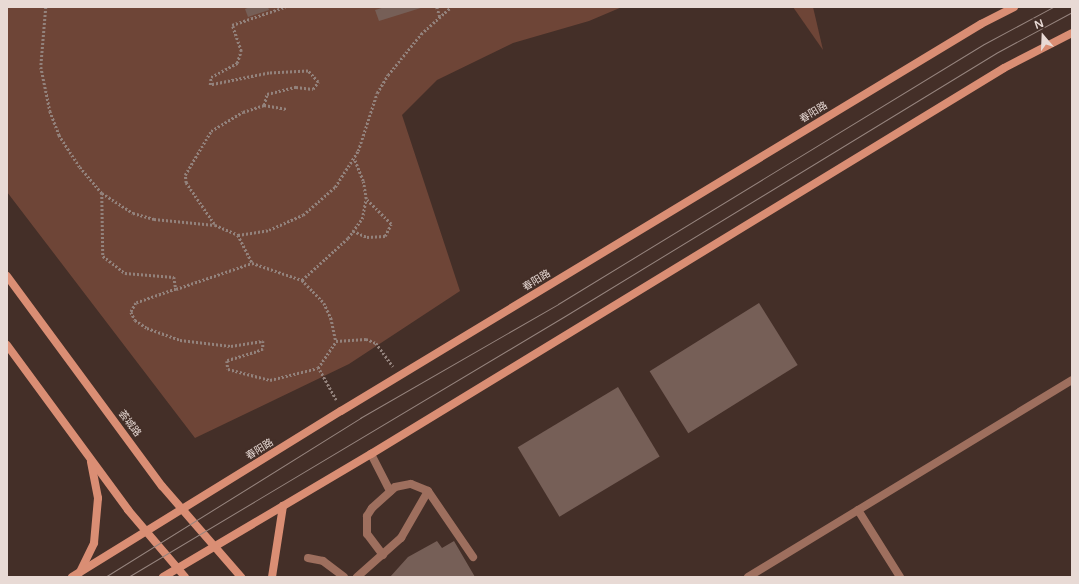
<!DOCTYPE html>
<meta charset="utf-8">
<style>
body{margin:0}
#map{position:relative;width:1079px;height:584px;overflow:hidden;background:#442f28;font-family:"Varela Round","Noto Sans SC",sans-serif}
div>[style]{position:absolute}
.green>*{inset:0;background:#6e4537}
.building>*{inset:0;background:#765f57;transform-origin:0 0}
.path>*{height:2.5px;margin-top:-1.25px;transform-origin:0;background:repeating-linear-gradient(90deg,#93827c 0 2px,transparent 0 4px)}
.lane>*{height:8px;margin:-4px;padding:0 4px;transform-origin:4px;border-radius:4px;background:#9e6f5e}
.secondary>*{height:8px;margin:-4px;padding:0 4px;transform-origin:4px;border-radius:4px;background:#da8e74}
.tram>*{height:1px;margin:-0.5px;padding:0 0.5px;transform-origin:0.5px;border-radius:0.5px;background:#96847e}
span{translate:-50% -50%;white-space:nowrap;text-align:center;line-height:1.15;-webkit-text-stroke:4px #442f28;paint-order:stroke}
.street-label{font-size:10px;color:#e8dad5}
.frame{position:absolute;inset:0;border:8px solid #e8dad5;pointer-events:none}
.north{position:absolute;left:1023px;top:16px;width:40px;height:40px;-webkit-text-stroke:3px #442f28;paint-order:stroke;rotate:341deg;font-size:11px;font-weight:700;line-height:16px;text-align:center;color:#e8dad5}
.north::after{content:'';display:block;margin:auto;width:14px;height:18px;background:#e8dad5;clip-path:polygon(50% 0,100% 100%,50% 72%,0 100%)}
</style>
<div id="map">
<div class="green">
<i style="clip-path:polygon(7px 7px,622px 7px,589px 21px,513px 43px,437px 80px,402px 115px,460px 291px,349px 364px,195px 438px,7px 192px)"></i>
<i style="clip-path:polygon(793px 7px,813px 7px,823px 50px)"></i>
</div>
<div class="building">
<i style="clip-path:polygon(250px 7px,268px 7px,269px 10px,248px 17px,245px 9px)"></i>
<i style="clip-path:polygon(385px 7px,424px 7px,379px 21px,375px 10px)"></i>
<i style="left:759px;top:303px;width:73px;height:129px;rotate:58deg"></i>
<i style="left:618px;top:387px;width:81px;height:117px;rotate:59deg"></i>
<i style="clip-path:polygon(437px 541px,442px 548px,454px 541px,475px 577px,390px 577px,408px 557px)"></i>
</div>
<div class="path">
<i style="left:46px;top:7px;width:60px;rotate:94.8deg"></i>
<i style="left:41px;top:67px;width:45px;rotate:78.4deg"></i>
<i style="left:50px;top:111px;width:26px;rotate:69deg"></i>
<i style="left:59px;top:135px;width:38px;rotate:57deg"></i>
<i style="left:80px;top:167px;width:34px;rotate:50deg"></i>
<i style="left:102px;top:193px;width:37px;rotate:33deg"></i>
<i style="left:133px;top:213px;width:22px;rotate:16deg"></i>
<i style="left:154px;top:219px;width:61px;rotate:5.6deg"></i>
<i style="left:215px;top:225px;width:25px;rotate:23deg"></i>
<i style="left:238px;top:235px;width:31px;rotate:-9deg"></i>
<i style="left:269px;top:230px;width:37px;rotate:-24deg"></i>
<i style="left:303px;top:215px;width:43px;rotate:-41.2deg"></i>
<i style="left:335px;top:187px;width:43px;rotate:-57.4deg"></i>
<i style="left:358px;top:151px;width:61px;rotate:-71.9deg"></i>
<i style="left:377px;top:93px;width:21px;rotate:-59deg"></i>
<i style="left:388px;top:75px;width:53px;rotate:-51.2deg"></i>
<i style="left:421px;top:34px;width:40px;rotate:-42deg"></i>
<i style="left:437px;top:7px;width:10px;rotate:73deg"></i>
<i style="left:264px;top:105px;width:23px;rotate:10deg"></i>
<i style="left:102px;top:193px;width:63px;rotate:89.1deg"></i>
<i style="left:103px;top:256px;width:28px;rotate:38deg"></i>
<i style="left:125px;top:273px;width:49px;rotate:4.7deg"></i>
<i style="left:174px;top:277px;width:12px;rotate:81deg"></i>
<i style="left:176px;top:289px;width:80px;rotate:-18.9deg"></i>
<i style="left:214px;top:224px;width:50px;rotate:-124.3deg"></i>
<i style="left:186px;top:183px;width:8px;rotate:-97deg"></i>
<i style="left:185px;top:175px;width:51px;rotate:-59.4deg"></i>
<i style="left:211px;top:131px;width:37px;rotate:-31deg"></i>
<i style="left:243px;top:112px;width:22px;rotate:-18deg"></i>
<i style="left:264px;top:105px;width:11px;rotate:-75deg"></i>
<i style="left:267px;top:94px;width:30px;rotate:-14deg"></i>
<i style="left:296px;top:87px;width:17px;rotate:7deg"></i>
<i style="left:313px;top:89px;width:9px;rotate:-54deg"></i>
<i style="left:318px;top:82px;width:15px;rotate:-132deg"></i>
<i style="left:308px;top:71px;width:39px;rotate:177deg"></i>
<i style="left:269px;top:73px;width:60px;rotate:168.5deg"></i>
<i style="left:210px;top:85px;width:8px;rotate:-83deg"></i>
<i style="left:211px;top:77px;width:30px;rotate:-28deg"></i>
<i style="left:237px;top:63px;width:13px;rotate:-72deg"></i>
<i style="left:241px;top:51px;width:28px;rotate:-109deg"></i>
<i style="left:232px;top:25px;width:56px;rotate:-18.8deg"></i>
<i style="left:353px;top:231px;width:15px;rotate:23deg"></i>
<i style="left:367px;top:237px;width:18px;rotate:-3deg"></i>
<i style="left:385px;top:236px;width:13px;rotate:-63deg"></i>
<i style="left:391px;top:224px;width:35px;rotate:-135deg"></i>
<i style="left:238px;top:235px;width:31px;rotate:63deg"></i>
<i style="left:252px;top:263px;width:53px;rotate:18.8deg"></i>
<i style="left:302px;top:280px;width:32px;rotate:46deg"></i>
<i style="left:324px;top:303px;width:17px;rotate:65deg"></i>
<i style="left:331px;top:318px;width:24px;rotate:78deg"></i>
<i style="left:336px;top:341px;width:30px;rotate:-4deg"></i>
<i style="left:366px;top:339px;width:11px;rotate:22deg"></i>
<i style="left:376px;top:343px;width:29px;rotate:54deg"></i>
<i style="left:302px;top:280px;width:62px;rotate:-42.4deg"></i>
<i style="left:348px;top:238px;width:24px;rotate:-54deg"></i>
<i style="left:362px;top:219px;width:20px;rotate:-79deg"></i>
<i style="left:366px;top:199px;width:18px;rotate:-99deg"></i>
<i style="left:363px;top:181px;width:24px;rotate:-112deg"></i>
<i style="left:176px;top:289px;width:42px;rotate:160.7deg"></i>
<i style="left:136px;top:303px;width:10px;rotate:119deg"></i>
<i style="left:131px;top:312px;width:9px;rotate:63deg"></i>
<i style="left:135px;top:320px;width:14px;rotate:34deg"></i>
<i style="left:147px;top:328px;width:35px;rotate:20deg"></i>
<i style="left:180px;top:340px;width:51px;rotate:6.7deg"></i>
<i style="left:231px;top:346px;width:32px;rotate:-9deg"></i>
<i style="left:263px;top:341px;width:8px;rotate:90deg"></i>
<i style="left:263px;top:349px;width:8px;rotate:157deg"></i>
<i style="left:256px;top:352px;width:30px;rotate:163deg"></i>
<i style="left:227px;top:361px;width:8px;rotate:83deg"></i>
<i style="left:228px;top:369px;width:43px;rotate:14.7deg"></i>
<i style="left:270px;top:380px;width:49px;rotate:-14deg"></i>
<i style="left:336px;top:400px;width:37px;rotate:-119deg"></i>
<i style="left:318px;top:368px;width:32px;rotate:-56deg"></i>
</div>
<div class="lane">
<i style="left:371px;top:454px;width:42px;rotate:62.8deg"></i>
<i style="left:858px;top:510px;width:79px;rotate:57.9deg"></i>
<i style="left:383px;top:555px;width:26px;rotate:-127deg"></i>
<i style="left:367px;top:534px;width:18px;rotate:-90deg"></i>
<i style="left:367px;top:516px;width:9px;rotate:-58deg"></i>
<i style="left:372px;top:508px;width:31px;rotate:-42deg"></i>
<i style="left:395px;top:487px;width:16px;rotate:-11deg"></i>
<i style="left:411px;top:484px;width:18px;rotate:22deg"></i>
<i style="left:308px;top:558px;width:15px;rotate:11deg"></i>
<i style="left:323px;top:561px;width:26px;rotate:37deg"></i>
<i style="left:357px;top:577px;width:59px;rotate:-41.6deg"></i>
<i style="left:401px;top:538px;width:54px;rotate:-60.1deg"></i>
<i style="left:428px;top:491px;width:80px;rotate:55.7deg"></i>
<i style="left:748px;top:577px;width:379px;rotate:-31.3deg"></i>
</div>
<div class="secondary">
<i style="left:7px;top:276px;width:261px;rotate:53.6deg"></i>
<i style="left:162px;top:486px;width:121px;rotate:49deg"></i>
<i style="left:7px;top:345px;width:205px;rotate:53.7deg"></i>
<i style="left:128px;top:510px;width:88px;rotate:49.6deg"></i>
<i style="left:80px;top:572px;width:32px;rotate:-64deg"></i>
<i style="left:94px;top:543px;width:45px;rotate:-84.9deg"></i>
<i style="left:98px;top:498px;width:37px;rotate:-101deg"></i>
<i style="left:72px;top:577px;width:316px;rotate:-31.7deg"></i>
<i style="left:341px;top:411px;width:748px;rotate:-31.16deg"></i>
<i style="left:981px;top:24px;width:37px;rotate:-27deg"></i>
<i style="left:163px;top:577px;width:242px;rotate:-30.6deg"></i>
<i style="left:371px;top:454px;width:741px;rotate:-31.37deg"></i>
<i style="left:1004px;top:68px;width:76px;rotate:-27.2deg"></i>
<i style="left:272px;top:577px;width:72px;rotate:-81.2deg"></i>
</div>
<div class="tram">
<i style="left:105px;top:577px;width:301px;rotate:-31.9deg"></i>
<i style="left:360px;top:418px;width:228px;rotate:-29.9deg"></i>
<i style="left:558px;top:304px;width:499px;rotate:-31.4deg"></i>
<i style="left:984px;top:44px;width:78px;rotate:-28.2deg"></i>
<i style="left:128px;top:577px;width:509px;rotate:-30.85deg"></i>
<i style="left:565px;top:316px;width:505px;rotate:-31.39deg"></i>
<i style="left:996px;top:53px;width:86px;rotate:-28.3deg"></i>
</div>
<div class="street-label">
<span style="left:814px;top:113px;rotate:-31deg">春阳路</span>
<span style="left:537px;top:281px;rotate:-31deg">春阳路</span>
<span style="left:129px;top:424px;rotate:53deg">荟城路</span>
<span style="left:260px;top:450px;rotate:-32deg">春阳路</span>
</div>
<div class="frame"></div>
<div class="north">N</div>
</div>
